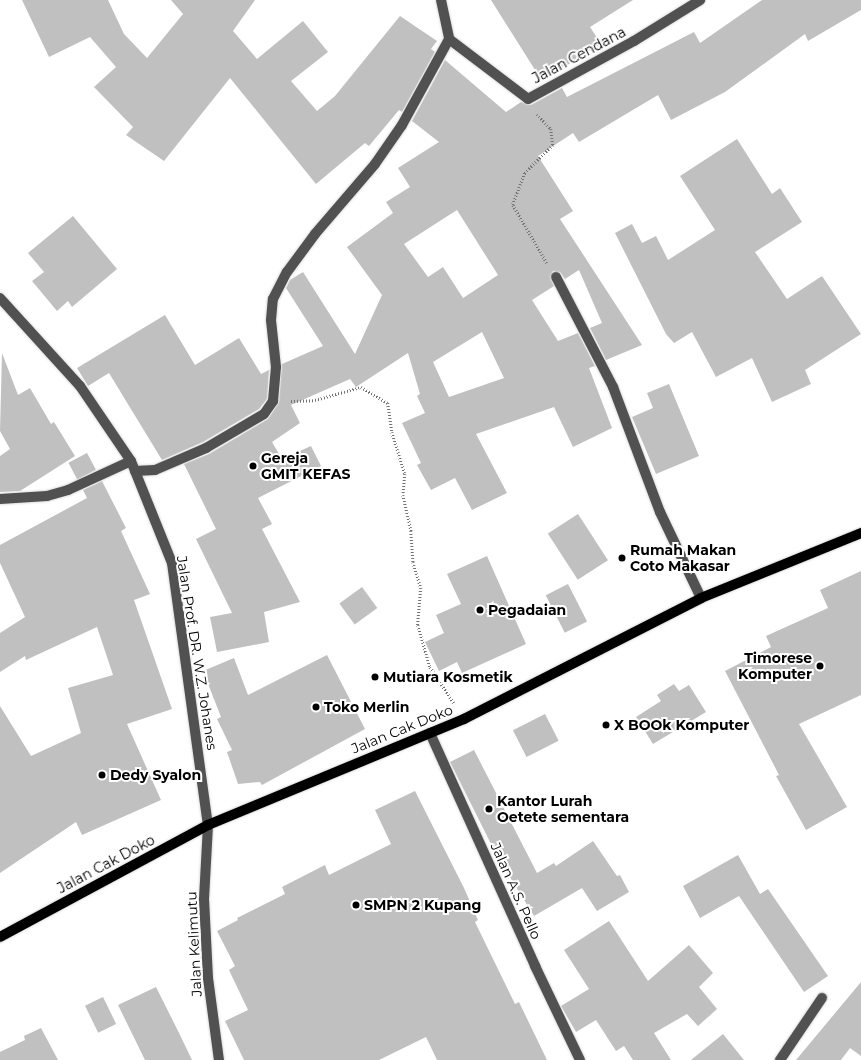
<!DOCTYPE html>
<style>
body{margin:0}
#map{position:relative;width:861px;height:1060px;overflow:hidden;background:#fff;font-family:Montserrat,sans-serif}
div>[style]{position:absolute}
.building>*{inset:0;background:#c0c0c0;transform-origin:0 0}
.path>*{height:2.5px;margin-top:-1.25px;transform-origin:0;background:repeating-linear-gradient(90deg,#737373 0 1px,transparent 0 3px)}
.roads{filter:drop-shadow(0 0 1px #dbdbdb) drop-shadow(0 0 1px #dbdbdb)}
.minor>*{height:10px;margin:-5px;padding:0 5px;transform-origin:5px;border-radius:5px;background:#515151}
.major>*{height:10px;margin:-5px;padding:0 5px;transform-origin:5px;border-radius:5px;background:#000}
.dots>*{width:11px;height:11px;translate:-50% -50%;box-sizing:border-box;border:2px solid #fff;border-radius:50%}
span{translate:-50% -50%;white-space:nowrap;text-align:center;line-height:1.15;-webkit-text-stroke:4px #fff;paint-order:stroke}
.street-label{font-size:14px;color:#000}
.poi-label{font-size:14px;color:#000;font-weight:700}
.left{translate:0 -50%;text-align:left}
.right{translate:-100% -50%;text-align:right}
</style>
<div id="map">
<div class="building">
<i style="clip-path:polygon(22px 0,108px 0,124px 34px,147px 58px,183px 14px,171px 0,255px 0,233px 31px,257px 59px,303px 21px,328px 52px,291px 81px,317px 111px,335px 96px,400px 16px,437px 41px,431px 49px,435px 52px,402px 112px,399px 110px,369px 146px,365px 143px,316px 184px,230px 78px,164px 161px,126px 135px,133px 127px,94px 87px,116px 67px,90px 37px,49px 57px)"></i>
<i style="clip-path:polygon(491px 0,633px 0,590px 27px,601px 44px,542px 81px)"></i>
<i style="clip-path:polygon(evenodd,762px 0,861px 0,861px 10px,808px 41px,805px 34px,725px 92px,671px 120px,658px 95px,579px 142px,573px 133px,538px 156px,573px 211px,560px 219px,642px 345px,606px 360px,590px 328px,602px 323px,579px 270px,565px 279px,560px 272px,553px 271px,550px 277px,554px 286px,532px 300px,558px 341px,578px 333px,595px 366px,589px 368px,612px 428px,573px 447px,554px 407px,476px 434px,507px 493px,472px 510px,455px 478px,431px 490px,417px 465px,421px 463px,402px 423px,425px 413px,417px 396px,420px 394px,408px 353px,356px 387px,350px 379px,291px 405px,300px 423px,272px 442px,282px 459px,311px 446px,321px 466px,258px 498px,272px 524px,262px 529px,300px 602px,264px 612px,269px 642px,217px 652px,210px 617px,232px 613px,196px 539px,216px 529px,184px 464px,209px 454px,268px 419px,279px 402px,282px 364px,323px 346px,286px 288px,290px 280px,303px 272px,355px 354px,382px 295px,347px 247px,393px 213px,386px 202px,410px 187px,398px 168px,439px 142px,412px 121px,445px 60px,506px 112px,521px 102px,531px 105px,562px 88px,567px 97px,694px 32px,700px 43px,762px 0,457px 210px,498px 275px,463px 298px,443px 267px,428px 277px,404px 244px,457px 210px,762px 0,482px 332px,504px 378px,449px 397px,433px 362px,482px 332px)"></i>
<i style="clip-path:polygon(737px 139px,772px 194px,780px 188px,802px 222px,755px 252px,787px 299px,822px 276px,861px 334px,805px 370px,811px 384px,772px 402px,752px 358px,716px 377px,692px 332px,674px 343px,666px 334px,615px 233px,632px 224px,642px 243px,656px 236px,668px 260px,715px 230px,680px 176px)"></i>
<i style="clip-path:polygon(73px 216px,117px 269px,72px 307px,68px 301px,57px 311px,32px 281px,44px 272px,28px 253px)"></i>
<i style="clip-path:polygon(165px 315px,195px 365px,239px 338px,261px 374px,269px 370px,267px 399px,259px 409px,203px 442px,162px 460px,109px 373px,88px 386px,77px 368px)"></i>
<i style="clip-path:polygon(2px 353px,18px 395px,30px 388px,51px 424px,54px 422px,75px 456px,20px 491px,0 492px,0 456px,10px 449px,0 431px)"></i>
<i style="clip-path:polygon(669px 384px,699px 456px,656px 474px,632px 417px,653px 408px,647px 393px)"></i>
<i style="left:87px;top:453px;width:19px;height:21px;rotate:62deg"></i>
<i style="clip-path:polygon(102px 481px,126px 528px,121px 531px,150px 594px,134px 600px,172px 709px,127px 724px,161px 800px,82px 835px,76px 822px,0 873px,0 706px,31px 756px,81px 733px,68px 688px,113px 675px,97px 627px,26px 660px,25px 656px,0 672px,0 633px,25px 617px,0 563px,0 545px,87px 498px,83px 490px)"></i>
<i style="left:578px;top:514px;width:55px;height:36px;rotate:57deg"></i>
<i style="clip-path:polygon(487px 556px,526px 644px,462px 673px,457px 662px,439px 671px,425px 642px,444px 633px,436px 615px,461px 604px,447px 574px)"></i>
<i style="clip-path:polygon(861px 571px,861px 695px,799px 724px,847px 807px,806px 830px,776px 776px,779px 775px,725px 671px,771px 647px,766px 636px,828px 608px,820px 590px)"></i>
<i style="left:568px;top:584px;width:42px;height:25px;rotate:63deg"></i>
<i style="left:362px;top:587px;width:26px;height:28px;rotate:54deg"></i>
<i style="clip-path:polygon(327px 655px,365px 729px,262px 785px,260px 782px,238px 784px,227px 752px,232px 750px,217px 719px,221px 717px,203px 671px,234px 658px,248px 695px)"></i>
<i style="clip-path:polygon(674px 684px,679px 691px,689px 685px,706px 712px,653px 744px,636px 717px,661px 701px,657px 695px)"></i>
<i style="left:545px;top:714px;width:30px;height:36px;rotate:63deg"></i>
<i style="clip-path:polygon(474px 750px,537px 873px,554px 863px,556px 866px,593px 841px,617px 876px,620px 875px,629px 892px,597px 911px,582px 888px,534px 916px,498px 858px,450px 762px)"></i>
<i style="clip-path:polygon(415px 791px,464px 888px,478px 920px,475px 922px,515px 1004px,519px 1002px,547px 1060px,437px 1060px,426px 1037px,379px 1060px,244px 1060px,225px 1021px,248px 1010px,229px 970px,235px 966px,217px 931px,238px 920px,237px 918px,285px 894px,282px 887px,325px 865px,329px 875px,391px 844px,375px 810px)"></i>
<i style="clip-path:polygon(738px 855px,760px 894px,768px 889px,828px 976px,804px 992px,739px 896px,700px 918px,683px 886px)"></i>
<i style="clip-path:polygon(609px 921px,648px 981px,689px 945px,713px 973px,699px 987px,717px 1009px,698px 1026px,687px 1014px,654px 1033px,671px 1060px,633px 1060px,624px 1046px,616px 1051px,596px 1020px,576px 1032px,561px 1006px,589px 989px,564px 950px)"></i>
<i style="clip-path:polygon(861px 982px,861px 1056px,850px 1048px,841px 1060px,796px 1060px)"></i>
<i style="clip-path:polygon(156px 987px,179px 1033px,192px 1060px,145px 1060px,118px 1005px)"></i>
<i style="left:103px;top:997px;width:30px;height:20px;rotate:64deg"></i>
<i style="clip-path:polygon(41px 1028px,58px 1060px,0 1060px,0 1052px,25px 1040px,24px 1036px)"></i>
<i style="clip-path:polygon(723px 1034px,744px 1060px,691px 1060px)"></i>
</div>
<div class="path">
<i style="left:537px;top:114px;width:21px;rotate:47deg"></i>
<i style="left:551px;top:129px;width:16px;rotate:83deg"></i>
<i style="left:553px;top:145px;width:40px;rotate:135deg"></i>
<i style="left:525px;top:173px;width:34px;rotate:111deg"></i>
<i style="left:513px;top:205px;width:67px;rotate:59.6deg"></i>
<i style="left:291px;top:401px;width:24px;rotate:-2deg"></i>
<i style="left:315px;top:400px;width:48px;rotate:-15.8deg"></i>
<i style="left:361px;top:387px;width:31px;rotate:31deg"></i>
<i style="left:388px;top:403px;width:29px;rotate:82deg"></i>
<i style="left:392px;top:432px;width:44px;rotate:72.8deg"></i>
<i style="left:405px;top:474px;width:21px;rotate:95deg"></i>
<i style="left:403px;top:495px;width:37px;rotate:77deg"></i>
<i style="left:411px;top:531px;width:31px;rotate:86deg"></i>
<i style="left:413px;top:562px;width:27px;rotate:73deg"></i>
<i style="left:421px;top:588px;width:37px;rotate:95deg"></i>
<i style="left:418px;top:625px;width:44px;rotate:74.1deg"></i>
<i style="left:430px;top:667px;width:43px;rotate:56.3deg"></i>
</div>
<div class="roads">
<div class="minor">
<i style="left:441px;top:0;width:40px;rotate:78deg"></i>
<i style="left:449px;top:39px;width:99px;rotate:37.2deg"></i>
<i style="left:528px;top:99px;width:121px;rotate:-28.7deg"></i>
<i style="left:634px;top:41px;width:78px;rotate:-31.8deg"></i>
<i style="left:556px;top:277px;width:124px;rotate:62.6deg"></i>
<i style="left:613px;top:387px;width:134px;rotate:69.4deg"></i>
<i style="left:660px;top:512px;width:95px;rotate:64.5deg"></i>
<i style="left:0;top:298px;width:119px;rotate:47.7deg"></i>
<i style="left:80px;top:386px;width:91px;rotate:55.8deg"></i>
<i style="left:131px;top:461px;width:110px;rotate:68.1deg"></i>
<i style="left:172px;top:563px;width:264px;rotate:82.2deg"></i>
<i style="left:208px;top:825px;width:74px;rotate:93.1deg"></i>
<i style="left:204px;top:899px;width:79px;rotate:87.1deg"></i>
<i style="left:208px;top:978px;width:83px;rotate:82.4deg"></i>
<i style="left:135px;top:471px;width:20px;rotate:-3deg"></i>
<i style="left:155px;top:470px;width:56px;rotate:-23.3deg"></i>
<i style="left:206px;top:448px;width:67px;rotate:-30.4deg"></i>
<i style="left:264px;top:414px;width:16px;rotate:-55deg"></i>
<i style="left:273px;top:401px;width:34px;rotate:-85deg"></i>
<i style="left:276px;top:367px;width:47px;rotate:-96.1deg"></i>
<i style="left:271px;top:320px;width:21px;rotate:-85deg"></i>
<i style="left:273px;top:299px;width:30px;rotate:-63deg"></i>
<i style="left:287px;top:272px;width:47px;rotate:-53.6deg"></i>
<i style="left:315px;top:234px;width:92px;rotate:-49.4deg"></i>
<i style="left:375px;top:164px;width:47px;rotate:-55.3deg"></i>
<i style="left:402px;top:125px;width:98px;rotate:-61.3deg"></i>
<i style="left:0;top:499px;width:47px;rotate:-3.7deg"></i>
<i style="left:47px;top:496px;width:22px;rotate:-16deg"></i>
<i style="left:68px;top:490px;width:69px;rotate:-24.7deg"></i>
<i style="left:430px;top:733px;width:256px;rotate:65.7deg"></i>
<i style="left:535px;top:966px;width:104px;rotate:64.4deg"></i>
<i style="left:780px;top:1060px;width:75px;rotate:-55.9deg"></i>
</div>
<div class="major">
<i style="left:0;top:937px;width:236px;rotate:-28.3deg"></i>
<i style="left:208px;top:825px;width:277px;rotate:-22.5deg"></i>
<i style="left:464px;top:719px;width:266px;rotate:-27deg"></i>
<i style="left:701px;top:598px;width:173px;rotate:-22.1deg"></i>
</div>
</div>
<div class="dots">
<i style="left:253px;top:466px;background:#000"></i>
<i style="left:622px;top:558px;background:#000"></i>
<i style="left:480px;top:610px;background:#000"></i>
<i style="left:820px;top:666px;background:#000"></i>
<i style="left:375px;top:677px;background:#000"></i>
<i style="left:316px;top:707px;background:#000"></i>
<i style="left:606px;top:725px;background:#000"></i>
<i style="left:102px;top:775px;background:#000"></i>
<i style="left:489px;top:809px;background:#000"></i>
<i style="left:356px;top:905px;background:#000"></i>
</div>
<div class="street-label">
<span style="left:579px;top:55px;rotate:-28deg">Jalan Cendana</span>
<span style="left:197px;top:653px;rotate:81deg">Jalan Prof. DR. W.Z. Johanes</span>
<span style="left:402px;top:729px;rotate:-22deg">Jalan Cak Doko</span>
<span style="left:106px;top:864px;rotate:-28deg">Jalan Cak Doko</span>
<span style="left:516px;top:891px;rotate:66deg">Jalan A.S. Pello</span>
<span style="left:194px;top:944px;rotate:-93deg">Jalan Kelimutu</span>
</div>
<div class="poi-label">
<span class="left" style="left:261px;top:466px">Gereja<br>GMIT KEFAS</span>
<span class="left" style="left:630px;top:558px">Rumah Makan<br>Coto Makasar</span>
<span class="left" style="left:488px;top:610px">Pegadaian</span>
<span class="right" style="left:812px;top:666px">Timorese<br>Komputer</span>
<span class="left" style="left:383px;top:677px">Mutiara Kosmetik</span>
<span class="left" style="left:324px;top:707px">Toko Merlin</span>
<span class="left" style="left:614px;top:725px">X BOOk Komputer</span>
<span class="left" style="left:110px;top:775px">Dedy Syalon</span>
<span class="left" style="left:497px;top:809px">Kantor Lurah<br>Oetete sementara</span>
<span class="left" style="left:364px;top:905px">SMPN 2 Kupang</span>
</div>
</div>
